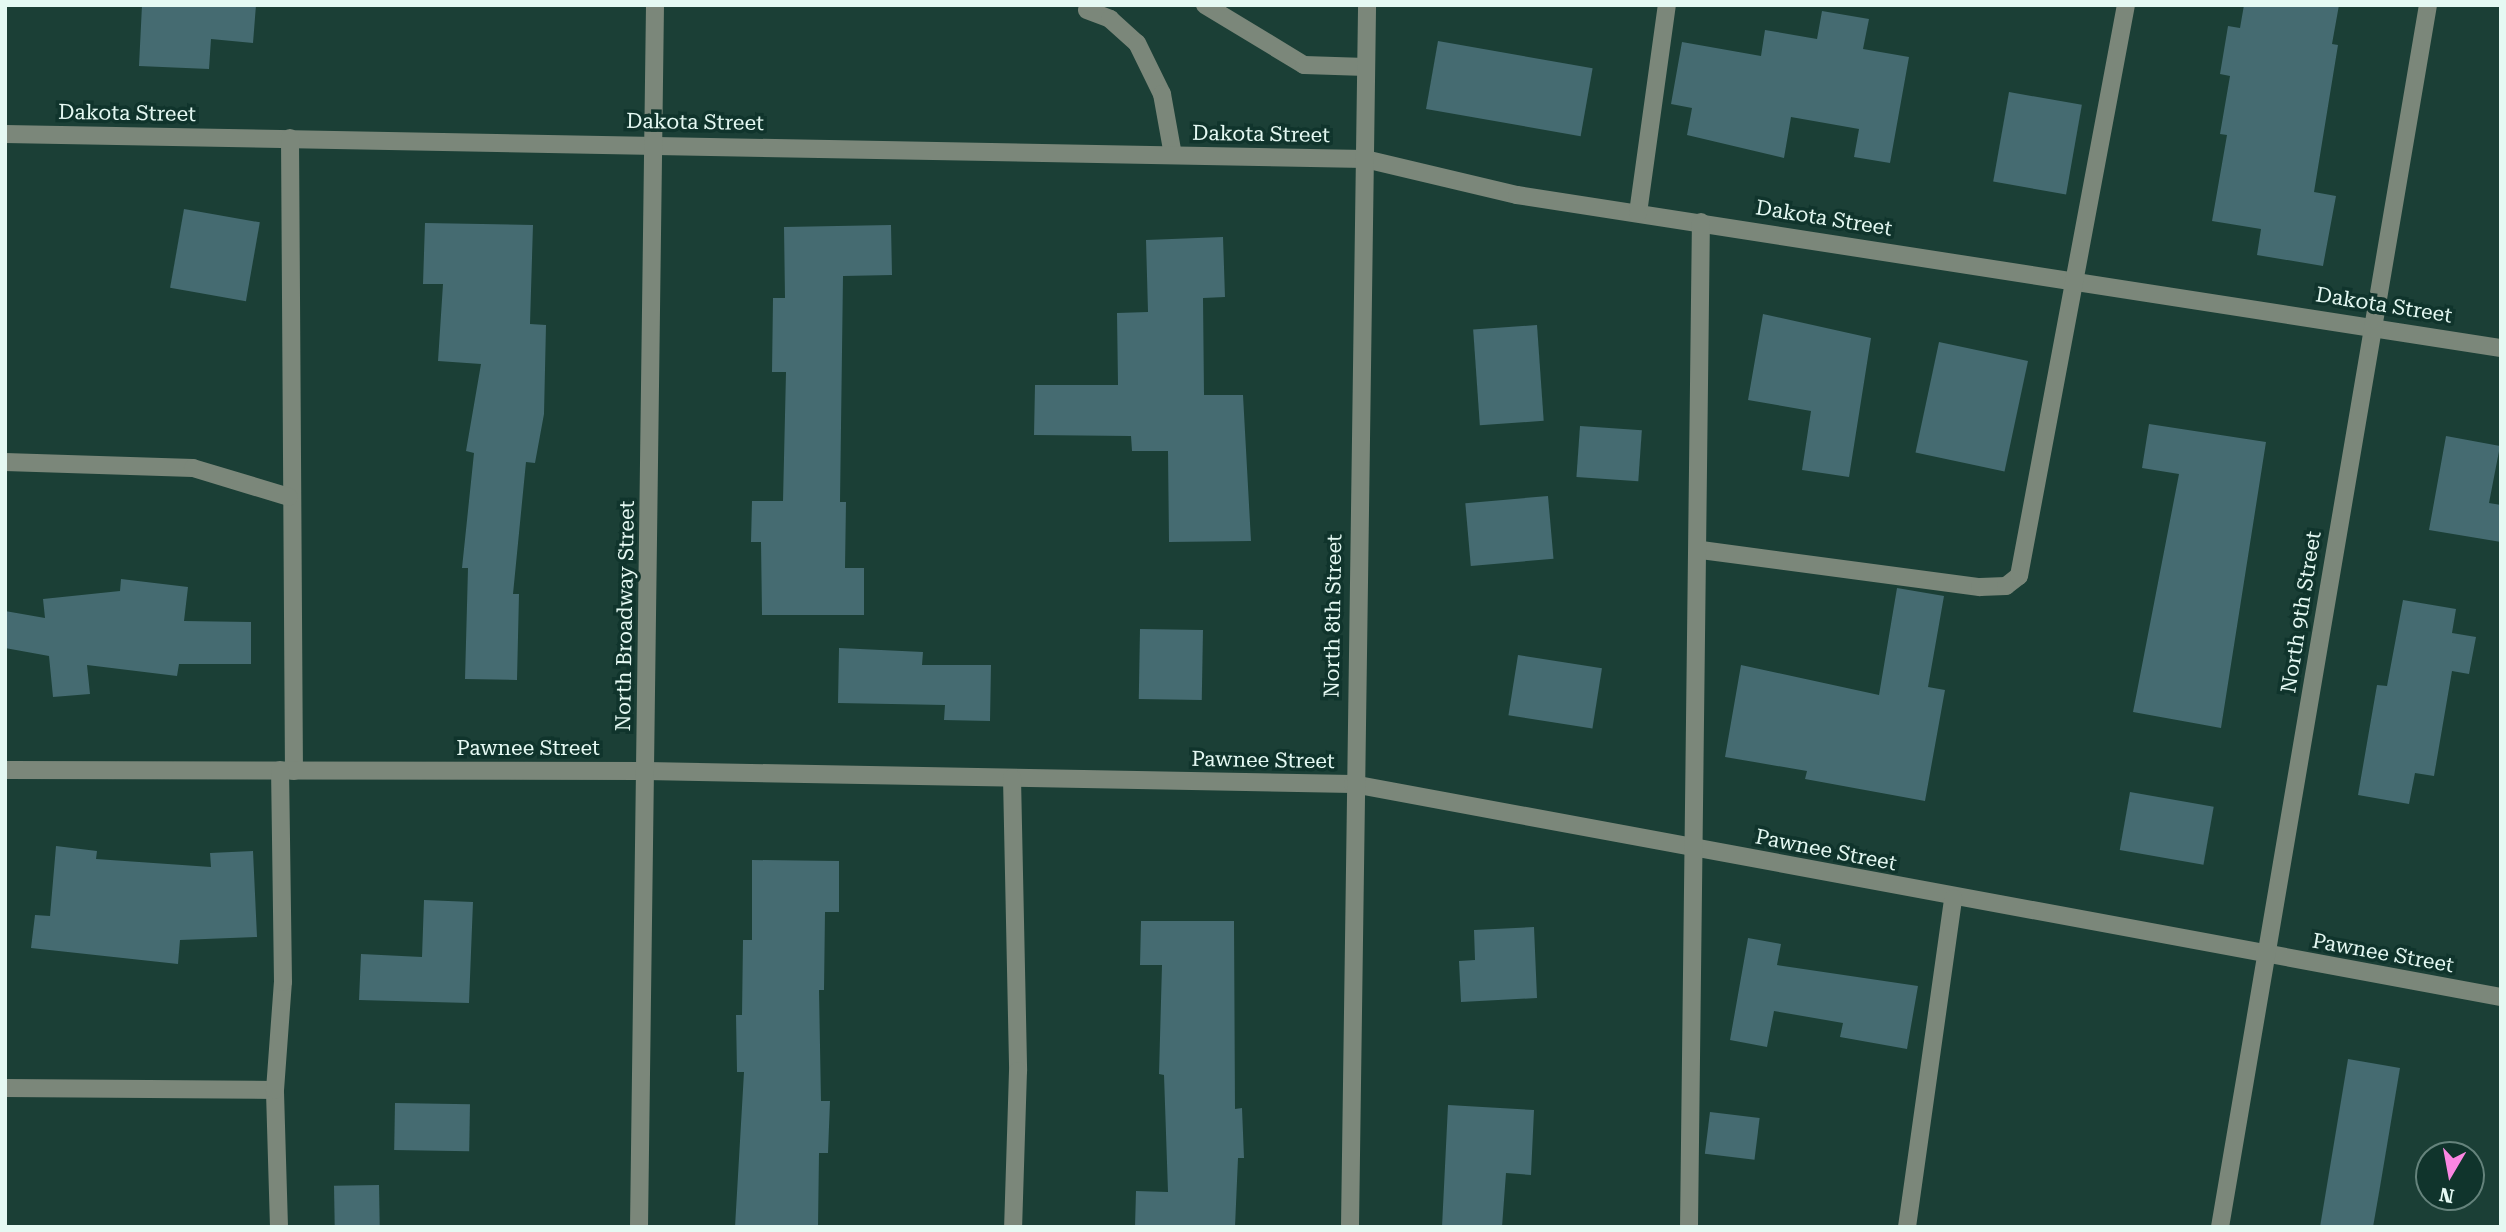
<!DOCTYPE html>
<style>
body{margin:0}
#map{position:relative;width:2506px;height:1232px;overflow:hidden;background:#1b3f36;font-family:"Roboto Serif",serif}
div>[style]{position:absolute}
.building>*{inset:0;background:#456b71;transform-origin:0 0}
.minor>*{height:18px;margin:-9px;padding:0 9px;transform-origin:9px;border-radius:9px;background:#7b877a}
span{translate:-50% -50%;white-space:nowrap;text-align:center;line-height:1.15;-webkit-text-stroke:7px #10342c;paint-order:stroke}
.street-label{font-size:21px;color:#e5f9f3}
.frame{position:absolute;inset:0;border:7px solid #e5f9f3;pointer-events:none}
.north{position:absolute;left:2415px;top:1141px;width:70px;height:70px;box-sizing:border-box;background:#10342c;border:2px solid #65837c;border-radius:50%;rotate:190deg;font-size:19px;font-weight:700;line-height:28px;text-align:center;color:#e5f9f3}
.north::after{content:'';display:block;margin:auto;width:24px;height:32px;background:#fc86e3;clip-path:polygon(50% 0,100% 100%,50% 72%,0 100%)}
</style>
<div id="map">
<div class="building">
<i style="clip-path:polygon(142px 5px,256px 5px,253px 43px,211px 39px,209px 69px,139px 66px)"></i>
<i style="clip-path:polygon(2244px 5px,2339px 5px,2332px 44px,2338px 45px,2314px 192px,2336px 196px,2323px 266px,2257px 255px,2261px 229px,2212px 221px,2227px 135px,2220px 134px,2230px 76px,2220px 74px,2228px 26px,2240px 28px)"></i>
<i style="clip-path:polygon(1822px 11px,1869px 19px,1863px 49px,1909px 57px,1890px 163px,1854px 157px,1859px 129px,1791px 117px,1784px 158px,1687px 135px,1692px 108px,1671px 104px,1682px 42px,1761px 56px,1765px 30px,1817px 39px)"></i>
<i style="left:1438px;top:41px;width:157px;height:69px;rotate:10deg"></i>
<i style="left:2009px;top:92px;width:74px;height:91px;rotate:10deg"></i>
<i style="left:184px;top:209px;width:77px;height:80px;rotate:10deg"></i>
<i style="clip-path:polygon(425px 223px,533px 225px,530px 324px,546px 325px,544px 414px,535px 463px,526px 462px,513px 594px,519px 594px,517px 680px,465px 679px,468px 568px,462px 568px,474px 453px,466px 451px,481px 364px,438px 361px,443px 284px,423px 284px)"></i>
<i style="clip-path:polygon(891px 225px,892px 275px,843px 276px,840px 502px,846px 502px,845px 568px,864px 568px,864px 615px,762px 615px,761px 542px,751px 542px,752px 501px,783px 501px,786px 372px,772px 372px,773px 298px,785px 298px,784px 227px)"></i>
<i style="clip-path:polygon(1223px 237px,1225px 297px,1203px 298px,1204px 395px,1243px 395px,1251px 541px,1169px 542px,1168px 451px,1132px 451px,1131px 436px,1034px 435px,1035px 385px,1118px 385px,1117px 313px,1148px 312px,1146px 240px)"></i>
<i style="clip-path:polygon(1763px 314px,1871px 338px,1849px 477px,1802px 470px,1811px 411px,1748px 400px)"></i>
<i style="left:1537px;top:325px;width:96px;height:64px;rotate:86deg"></i>
<i style="left:1939px;top:342px;width:91px;height:113px;rotate:12deg"></i>
<i style="clip-path:polygon(2149px 424px,2266px 442px,2221px 728px,2133px 712px,2179px 474px,2142px 468px)"></i>
<i style="left:1580px;top:426px;width:62px;height:51px;rotate:4deg"></i>
<i style="clip-path:polygon(2446px 436px,2500px 446px,2489px 503px,2501px 505px,2501px 542px,2429px 530px)"></i>
<i style="left:1548px;top:496px;width:63px;height:83px;rotate:85deg"></i>
<i style="clip-path:polygon(121px 579px,188px 587px,184px 621px,251px 622px,251px 664px,179px 664px,177px 676px,87px 665px,90px 694px,53px 697px,49px 656px,5px 648px,5px 611px,45px 618px,43px 599px,120px 591px)"></i>
<i style="clip-path:polygon(1897px 588px,1944px 596px,1928px 687px,1945px 690px,1925px 801px,1805px 779px,1807px 771px,1725px 757px,1741px 665px,1879px 695px)"></i>
<i style="clip-path:polygon(2403px 600px,2456px 609px,2452px 633px,2476px 637px,2469px 674px,2452px 671px,2434px 776px,2415px 773px,2409px 804px,2358px 795px,2377px 685px,2387px 686px)"></i>
<i style="left:1140px;top:629px;width:63px;height:70px;rotate:1deg"></i>
<i style="clip-path:polygon(839px 648px,923px 652px,922px 665px,991px 665px,990px 721px,944px 720px,945px 705px,838px 703px)"></i>
<i style="left:1518px;top:655px;width:85px;height:61px;rotate:9deg"></i>
<i style="left:2130px;top:792px;width:85px;height:59px;rotate:10deg"></i>
<i style="clip-path:polygon(56px 846px,97px 851px,96px 859px,211px 867px,210px 853px,253px 851px,257px 937px,180px 940px,178px 964px,31px 948px,35px 915px,50px 916px)"></i>
<i style="clip-path:polygon(752px 860px,839px 861px,839px 912px,825px 912px,824px 990px,819px 990px,821px 1101px,830px 1101px,828px 1153px,819px 1153px,818px 1227px,735px 1227px,744px 1072px,737px 1072px,736px 1015px,742px 1015px,743px 940px,752px 940px)"></i>
<i style="clip-path:polygon(424px 900px,473px 902px,469px 1003px,359px 1000px,361px 954px,422px 957px)"></i>
<i style="clip-path:polygon(1141px 921px,1234px 921px,1235px 1109px,1242px 1108px,1244px 1158px,1238px 1158px,1235px 1227px,1135px 1227px,1136px 1191px,1168px 1192px,1164px 1075px,1159px 1074px,1162px 965px,1140px 965px)"></i>
<i style="clip-path:polygon(1534px 927px,1537px 998px,1461px 1002px,1459px 961px,1475px 960px,1474px 930px)"></i>
<i style="clip-path:polygon(1748px 938px,1781px 944px,1777px 965px,1918px 986px,1907px 1049px,1840px 1037px,1843px 1023px,1774px 1011px,1767px 1047px,1730px 1040px)"></i>
<i style="clip-path:polygon(2348px 1059px,2400px 1068px,2380px 1187px,2373px 1227px,2320px 1227px)"></i>
<i style="left:395px;top:1103px;width:75px;height:47px;rotate:1deg"></i>
<i style="clip-path:polygon(1448px 1105px,1534px 1110px,1531px 1175px,1506px 1173px,1502px 1227px,1442px 1227px)"></i>
<i style="left:1710px;top:1112px;width:50px;height:42px;rotate:7deg"></i>
<i style="left:379px;top:1185px;width:42px;height:45px;rotate:89deg"></i>
</div>
<div class="minor">
<i style="left:1205px;top:5px;width:116px;rotate:31.2deg"></i>
<i style="left:1304px;top:65px;width:62px;rotate:1.8deg"></i>
<i style="left:1087px;top:10px;width:25px;rotate:21deg"></i>
<i style="left:1110px;top:19px;width:36px;rotate:42deg"></i>
<i style="left:1137px;top:43px;width:57px;rotate:63.9deg"></i>
<i style="left:1162px;top:94px;width:62px;rotate:79.8deg"></i>
<i style="left:5px;top:134px;width:1360px;rotate:1.05deg"></i>
<i style="left:1365px;top:159px;width:156px;rotate:13.3deg"></i>
<i style="left:1517px;top:195px;width:996px;rotate:8.84deg"></i>
<i style="left:290px;top:138px;width:633px;rotate:89.64deg"></i>
<i style="left:1638px;top:213px;width:210px;rotate:-82.1deg"></i>
<i style="left:5px;top:462px;width:188px;rotate:1.8deg"></i>
<i style="left:193px;top:468px;width:100px;rotate:16.8deg"></i>
<i style="left:1701px;top:550px;width:281px;rotate:7.6deg"></i>
<i style="left:1980px;top:587px;width:26px;rotate:-2deg"></i>
<i style="left:2006px;top:586px;width:16px;rotate:-38deg"></i>
<i style="left:2019px;top:576px;width:581px;rotate:-79.39deg"></i>
<i style="left:5px;top:770px;width:641px;rotate:0.09deg"></i>
<i style="left:646px;top:771px;width:707px;rotate:1.05deg"></i>
<i style="left:1353px;top:784px;width:1168px;rotate:10.51deg"></i>
<i style="left:1012px;top:778px;width:293px;rotate:88.8deg"></i>
<i style="left:1018px;top:1071px;width:156px;rotate:91.8deg"></i>
<i style="left:5px;top:1088px;width:270px;rotate:0.4deg"></i>
<i style="left:279px;top:1227px;width:137px;rotate:-91.7deg"></i>
<i style="left:275px;top:1090px;width:108px;rotate:-85.8deg"></i>
<i style="left:283px;top:982px;width:212px;rotate:-90.8deg"></i>
<i style="left:639px;top:1227px;width:1222px;rotate:-89.25deg"></i>
<i style="left:1350px;top:1227px;width:1222px;rotate:-89.2deg"></i>
<i style="left:1689px;top:1227px;width:1005px;rotate:-89.32deg"></i>
<i style="left:1907px;top:1227px;width:332px;rotate:-82deg"></i>
<i style="left:2220px;top:1227px;width:1240px;rotate:-80.34deg"></i>
</div>
<div class="street-label">
<span style="left:127px;top:113px;rotate:1deg">Dakota Street</span>
<span style="left:695px;top:122px;rotate:1deg">Dakota Street</span>
<span style="left:1261px;top:134px;rotate:1deg">Dakota Street</span>
<span style="left:1824px;top:218px;rotate:9deg">Dakota Street</span>
<span style="left:2384px;top:305px;rotate:9deg">Dakota Street</span>
<span style="left:2301px;top:612px;rotate:-81deg">North 9th Street</span>
<span style="left:625px;top:616px;rotate:-89deg">North Broadway Street</span>
<span style="left:1333px;top:616px;rotate:-89deg">North 8th Street</span>
<span style="left:528px;top:748px">Pawnee Street</span>
<span style="left:1263px;top:760px;rotate:1deg">Pawnee Street</span>
<span style="left:1826px;top:850px;rotate:11deg">Pawnee Street</span>
<span style="left:2383px;top:953px;rotate:10deg">Pawnee Street</span>
</div>
<div class="frame"></div>
<div class="north">N</div>
</div>
